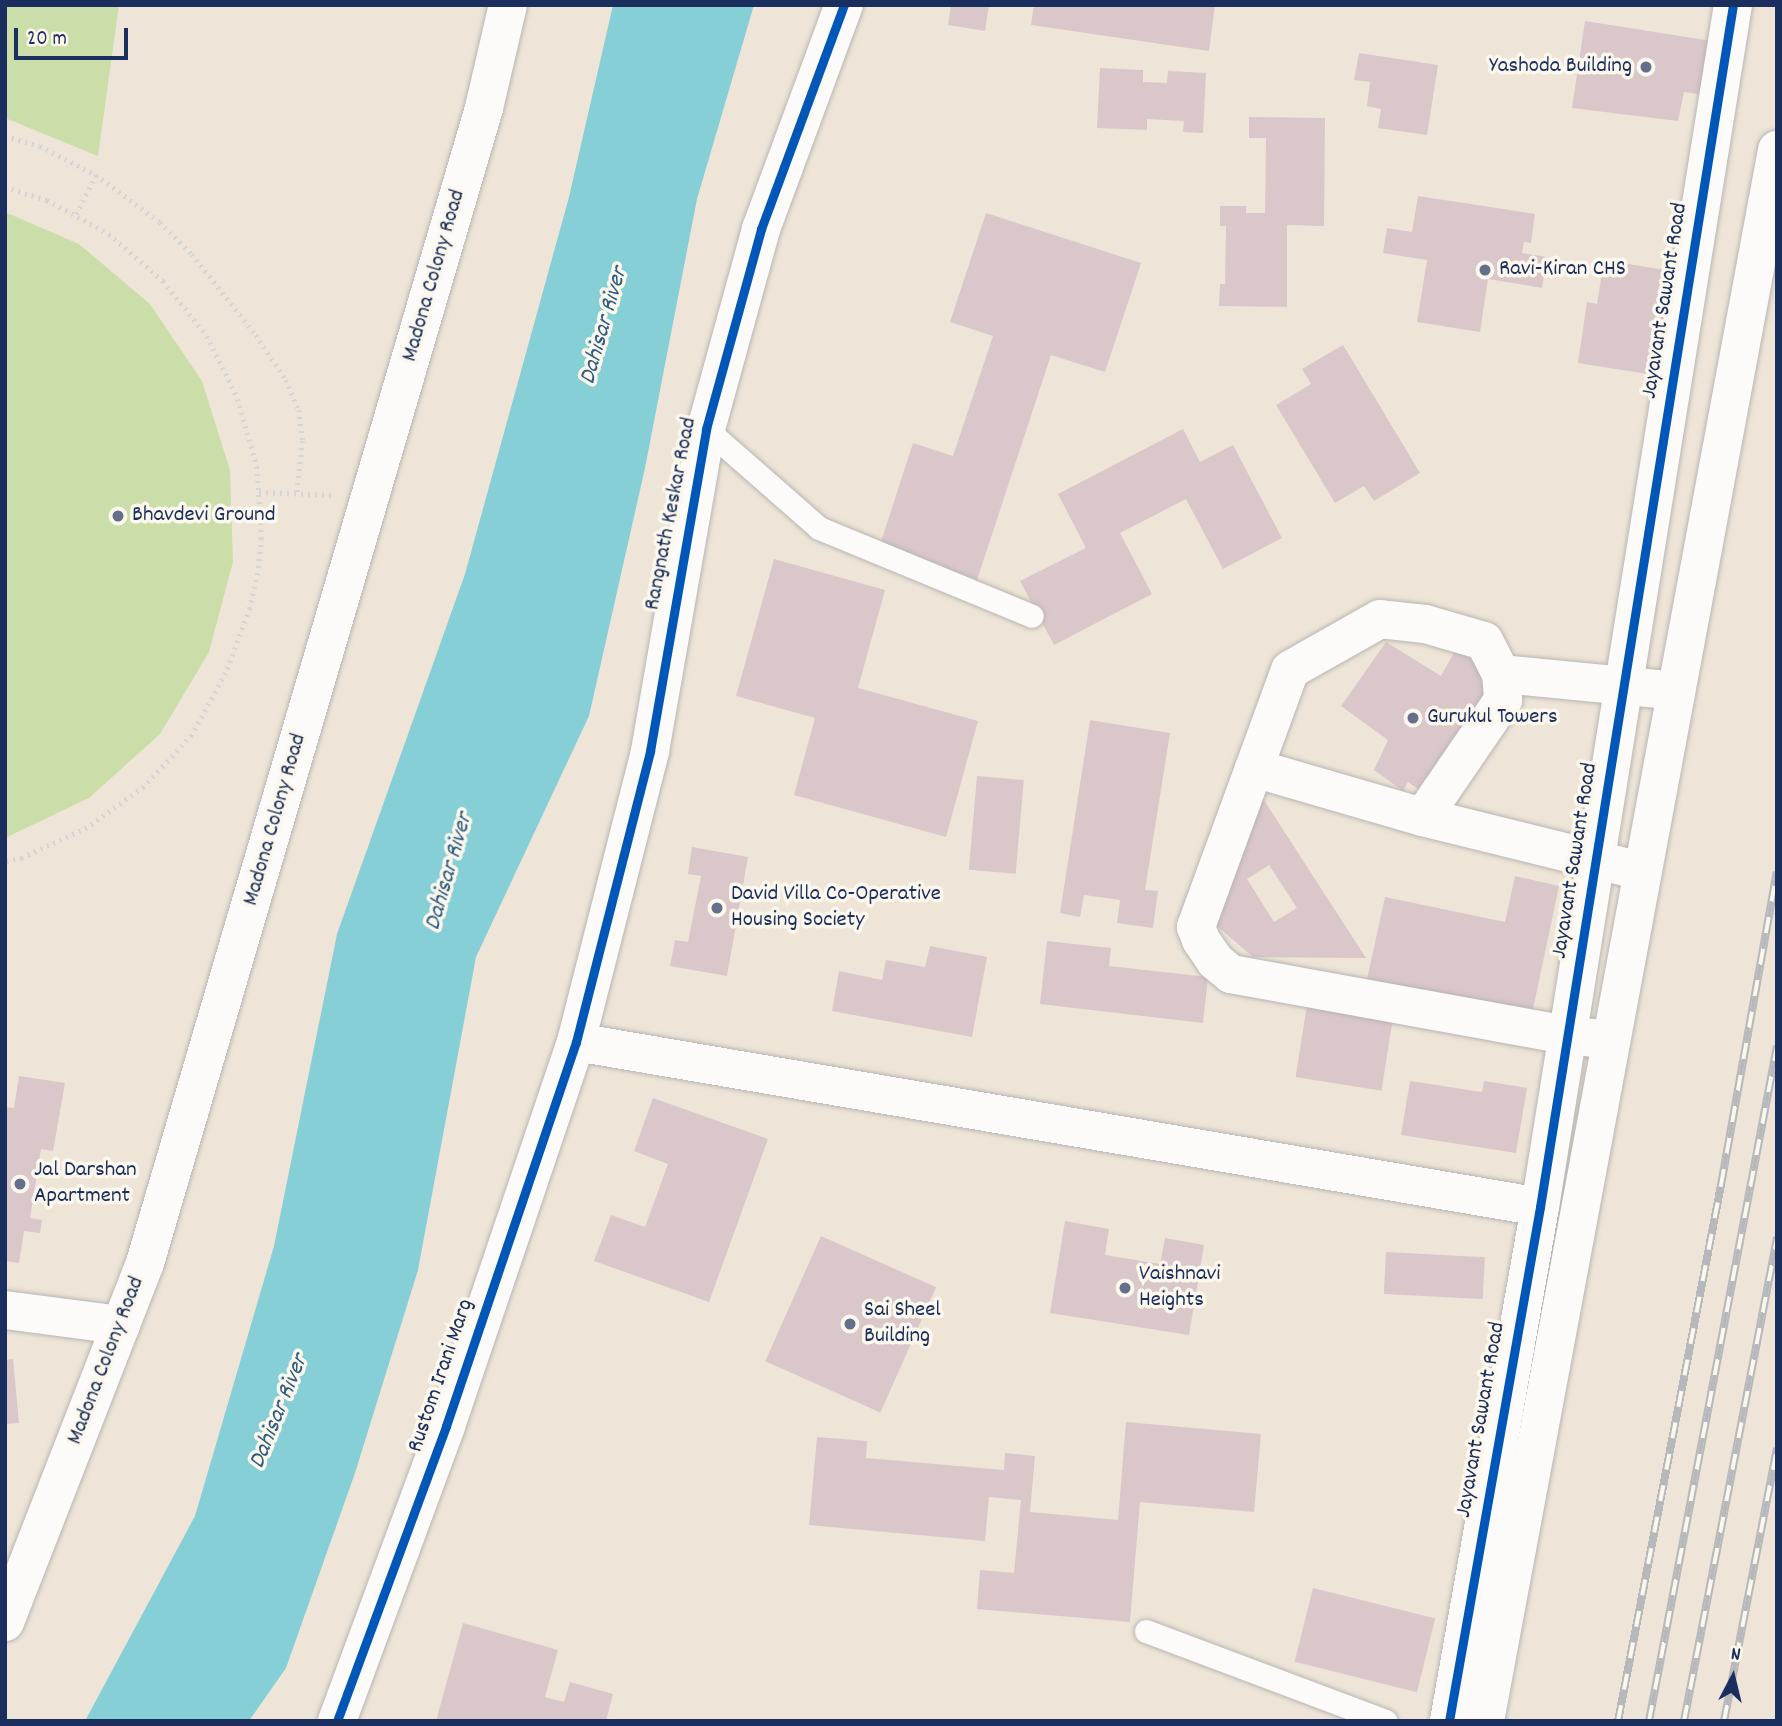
<!DOCTYPE html>
<style>
body{margin:0}
#map{position:relative;width:1782px;height:1726px;overflow:hidden;background:#eee5d8;font-family:Dekko,sans-serif}
div>[style]{position:absolute}
.green>*{inset:0;background:#cbdeaa}
.water>*{inset:0;background:#87cfd6}
.building>*{inset:0;background:#dac7ca;transform-origin:0 0}
.path>*{height:4.5px;margin-top:-2.25px;transform-origin:0;background:repeating-linear-gradient(90deg,#d5d5d4 0 2px,transparent 0 7px)}
.roads{filter:drop-shadow(0 0 2px #b9b5b2) drop-shadow(0 0 2px #b9b5b2)}
.service>*{height:23px;margin:-11.5px;padding:0 11.5px;transform-origin:11.5px;border-radius:11.5px;background:#fcfbf9}
.minor>*{height:38px;margin:-19px;padding:0 19px;transform-origin:19px;border-radius:19px;background:#fcfbf9}
.tertiary>*{height:38px;margin:-19px;padding:0 19px;transform-origin:19px;border-radius:19px;background:#fcfbf9}
.rail>*{height:8px;margin-top:-4px;transform-origin:0;background:repeating-linear-gradient(90deg,#fbf7ec 0 16px,#b7b8bb 0 32px);box-sizing:border-box;border-block:2px solid #b7b8bb}
.cycleway>*{height:9px;margin:-4.5px;padding:0 4.5px;transform-origin:4.5px;border-radius:4.5px;background:#0057b8}
.dots>*{width:19px;height:19px;translate:-50% -50%;box-sizing:border-box;border:4px solid #fbf7ec;border-radius:50%}
span{translate:-50% -50%;white-space:nowrap;text-align:center;line-height:1.15;-webkit-text-stroke:7px #fbf7ec;paint-order:stroke}
.poi-label{font-size:23px;color:#1b2f5e}
.right{translate:-100% -50%;text-align:right}
.left{translate:0 -50%;text-align:left}
.street-label{font-size:23px;color:#1b2f5e}
.water-label{font-size:24px;color:#2e5c82;font-style:italic}
.frame{position:absolute;inset:0;border:7px solid #1b2f5e;pointer-events:none}
.north{position:absolute;left:1698px;top:1642px;width:70px;height:70px;-webkit-text-stroke:5px #fbf7ec;paint-order:stroke;rotate:7deg;font-size:19px;font-weight:700;line-height:28px;text-align:center;color:#1b2f5e}
.north::after{content:'';display:block;margin:auto;width:24px;height:32px;background:#1b2f5e;clip-path:polygon(50% 0,100% 100%,50% 72%,0 100%)}
.scale{position:absolute;left:14px;top:28px;width:114px;height:32px;box-sizing:border-box;border:4px solid #1b2f5e;border-top:0;padding-left:9px;font-size:21px;line-height:24px;white-space:nowrap;color:#1b2f5e;-webkit-text-stroke:5px #fbf7ec;paint-order:stroke}
</style>
<div id="map">
<div class="green">
<i style="clip-path:polygon(5px 5px,119px 5px,98px 156px,5px 118px)"></i>
<i style="clip-path:polygon(5px 212px,79px 244px,150px 304px,202px 381px,230px 470px,233px 562px,209px 652px,160px 734px,89px 798px,5px 838px)"></i>
</div>
<div class="water">
<i style="clip-path:polygon(613px 5px,754px 5px,697px 199px,645px 468px,589px 716px,476px 957px,418px 1270px,355px 1473px,286px 1668px,249px 1721px,85px 1721px,195px 1516px,274px 1246px,337px 934px,465px 574px,569px 197px)"></i>
</div>
<div class="building">
<i style="clip-path:polygon(951px 5px,989px 5px,985px 31px,948px 25px)"></i>
<i style="clip-path:polygon(1034px 5px,1215px 5px,1209px 51px,1031px 25px)"></i>
<i style="clip-path:polygon(1585px 21px,1718px 42px,1711px 96px,1684px 92px,1678px 121px,1572px 108px)"></i>
<i style="clip-path:polygon(1359px 53px,1438px 65px,1427px 135px,1378px 128px,1381px 109px,1367px 106px,1370px 82px,1354px 80px)"></i>
<i style="clip-path:polygon(1100px 68px,1143px 70px,1143px 82px,1167px 83px,1168px 71px,1206px 73px,1203px 133px,1183px 132px,1184px 121px,1147px 119px,1147px 130px,1097px 128px)"></i>
<i style="clip-path:polygon(1249px 117px,1325px 118px,1324px 226px,1287px 225px,1287px 307px,1219px 306px,1220px 284px,1225px 284px,1226px 226px,1220px 226px,1220px 206px,1246px 206px,1246px 213px,1265px 213px,1266px 138px,1249px 138px)"></i>
<i style="clip-path:polygon(1418px 196px,1535px 214px,1531px 243px,1524px 242px,1522px 253px,1547px 257px,1542px 288px,1488px 279px,1480px 332px,1417px 322px,1427px 260px,1383px 253px,1387px 228px,1412px 232px)"></i>
<i style="clip-path:polygon(986px 213px,1141px 263px,1105px 372px,1051px 355px,977px 580px,879px 548px,913px 443px,953px 456px,993px 336px,950px 322px)"></i>
<i style="clip-path:polygon(1604px 260px,1671px 271px,1654px 375px,1578px 363px,1587px 302px,1597px 304px)"></i>
<i style="clip-path:polygon(1343px 345px,1420px 473px,1374px 501px,1364px 486px,1335px 503px,1276px 405px,1311px 384px,1302px 369px)"></i>
<i style="clip-path:polygon(1183px 429px,1200px 462px,1233px 445px,1282px 538px,1223px 569px,1186px 499px,1120px 533px,1152px 594px,1054px 645px,1020px 581px,1086px 548px,1058px 494px)"></i>
<i style="clip-path:polygon(774px 559px,885px 590px,858px 688px,978px 721px,946px 837px,794px 795px,815px 718px,736px 696px)"></i>
<i style="clip-path:polygon(1386px 642px,1441px 676px,1456px 649px,1487px 670px,1492px 690px,1458px 731px,1418px 789px,1408px 782px,1403px 791px,1374px 770px,1388px 740px,1341px 706px)"></i>
<i style="clip-path:polygon(1090px 720px,1170px 733px,1145px 890px,1158px 891px,1153px 928px,1117px 923px,1120px 900px,1084px 895px,1080px 917px,1060px 913px)"></i>
<i style="left:977px;top:776px;width:47px;height:94px;rotate:5deg"></i>
<i style="clip-path:polygon(evenodd,1258px 791px,1366px 958px,1253px 957px,1209px 919px,1258px 791px,1269px 865px,1297px 908px,1274px 922px,1247px 879px,1269px 865px)"></i>
<i style="clip-path:polygon(692px 847px,748px 857px,727px 976px,670px 966px,675px 940px,688px 942px,701px 876px,688px 874px)"></i>
<i style="clip-path:polygon(1515px 876px,1559px 886px,1532px 1014px,1367px 979px,1385px 897px,1505px 922px)"></i>
<i style="clip-path:polygon(1047px 941px,1111px 948px,1109px 966px,1208px 977px,1203px 1023px,1040px 1004px)"></i>
<i style="clip-path:polygon(930px 946px,987px 957px,972px 1037px,832px 1011px,839px 971px,882px 980px,886px 960px,925px 967px)"></i>
<i style="left:1307px;top:1005px;width:87px;height:73px;rotate:9deg"></i>
<i style="clip-path:polygon(19px 1076px,65px 1083px,53px 1151px,41px 1149px,30px 1218px,42px 1220px,40px 1233px,24px 1231px,19px 1263px,5px 1261px,5px 1107px,14px 1108px)"></i>
<i style="clip-path:polygon(1410px 1081px,1482px 1092px,1484px 1081px,1527px 1088px,1516px 1153px,1401px 1135px)"></i>
<i style="clip-path:polygon(653px 1098px,768px 1139px,709px 1302px,594px 1261px,611px 1215px,645px 1227px,668px 1164px,634px 1151px)"></i>
<i style="clip-path:polygon(1065px 1221px,1109px 1229px,1105px 1255px,1160px 1264px,1165px 1238px,1204px 1245px,1189px 1335px,1050px 1313px)"></i>
<i style="left:821px;top:1236px;width:126px;height:137px;rotate:24deg"></i>
<i style="left:1386px;top:1252px;width:99px;height:42px;rotate:3deg"></i>
<i style="clip-path:polygon(13px 1359px,19px 1423px,5px 1424px,5px 1360px)"></i>
<i style="clip-path:polygon(1126px 1422px,1261px 1434px,1254px 1512px,1140px 1502px,1130px 1622px,977px 1609px,980px 1570px,1014px 1573px,1021px 1500px,989px 1497px,985px 1541px,809px 1525px,817px 1437px,867px 1441px,866px 1458px,1004px 1470px,1005px 1453px,1035px 1456px,1030px 1512px,1118px 1520px)"></i>
<i style="left:1313px;top:1588px;width:126px;height:76px;rotate:14deg"></i>
<i style="clip-path:polygon(463px 1623px,558px 1650px,545px 1697px,564px 1702px,570px 1682px,613px 1694px,606px 1721px,436px 1721px)"></i>
</div>
<div class="path">
<i style="left:5px;top:136px;width:36px;rotate:16deg"></i>
<i style="left:40px;top:146px;width:63px;rotate:27.4deg"></i>
<i style="left:96px;top:175px;width:79px;rotate:36.3deg"></i>
<i style="left:160px;top:222px;width:45px;rotate:45deg"></i>
<i style="left:192px;top:254px;width:103px;rotate:51.7deg"></i>
<i style="left:256px;top:335px;width:54px;rotate:56.3deg"></i>
<i style="left:286px;top:380px;width:33px;rotate:67deg"></i>
<i style="left:299px;top:410px;width:31px;rotate:83deg"></i>
<i style="left:303px;top:441px;width:51px;rotate:96.7deg"></i>
<i style="left:5px;top:187px;width:44px;rotate:17.2deg"></i>
<i style="left:47px;top:200px;width:71px;rotate:28.7deg"></i>
<i style="left:109px;top:234px;width:72px;rotate:41deg"></i>
<i style="left:163px;top:281px;width:70px;rotate:51.3deg"></i>
<i style="left:207px;top:336px;width:70px;rotate:63.8deg"></i>
<i style="left:238px;top:399px;width:71px;rotate:74.4deg"></i>
<i style="left:257px;top:467px;width:71px;rotate:86deg"></i>
<i style="left:262px;top:538px;width:35px;rotate:97deg"></i>
<i style="left:258px;top:573px;width:36px;rotate:103deg"></i>
<i style="left:250px;top:608px;width:69px;rotate:110.3deg"></i>
<i style="left:226px;top:673px;width:71px;rotate:118.7deg"></i>
<i style="left:192px;top:735px;width:71px;rotate:132.7deg"></i>
<i style="left:144px;top:787px;width:70px;rotate:144.3deg"></i>
<i style="left:87px;top:828px;width:72px;rotate:155.2deg"></i>
<i style="left:22px;top:858px;width:17px;rotate:167deg"></i>
<i style="left:76px;top:214px;width:44px;rotate:-62.9deg"></i>
<i style="left:259px;top:492px;width:72px;rotate:2.4deg"></i>
</div>
<div class="roads">
<div class="service">
<i style="left:706px;top:429px;width:150px;rotate:41.2deg"></i>
<i style="left:819px;top:528px;width:230px;rotate:22.4deg"></i>
<i style="left:1146px;top:1631px;width:256px;rotate:20.6deg"></i>
</div>
<div class="minor">
<i style="left:1501px;top:674px;width:176px;rotate:5.5deg"></i>
<i style="left:1254px;top:768px;width:176px;rotate:16.2deg"></i>
<i style="left:1423px;top:817px;width:226px;rotate:13.9deg"></i>
<i style="left:1423px;top:817px;width:142px;rotate:-55.6deg"></i>
<i style="left:1503px;top:700px;width:26px;rotate:-94deg"></i>
<i style="left:1501px;top:674px;width:37px;rotate:-117deg"></i>
<i style="left:1484px;top:641px;width:61px;rotate:-163.9deg"></i>
<i style="left:1425px;top:624px;width:45px;rotate:-173.7deg"></i>
<i style="left:1380px;top:619px;width:103px;rotate:150.5deg"></i>
<i style="left:1290px;top:670px;width:274px;rotate:110.1deg"></i>
<i style="left:1196px;top:927px;width:14px;rotate:69deg"></i>
<i style="left:1201px;top:940px;width:25px;rotate:56deg"></i>
<i style="left:1215px;top:961px;width:21px;rotate:39deg"></i>
<i style="left:1231px;top:974px;width:341px;rotate:10.3deg"></i>
<i style="left:1567px;top:1035px;width:43px;rotate:6.6deg"></i>
<i style="left:576px;top:1042px;width:978px;rotate:9.71deg"></i>
<i style="left:5px;top:1310px;width:117px;rotate:7.4deg"></i>
<i style="left:5px;top:1622px;width:385px;rotate:-68.7deg"></i>
<i style="left:145px;top:1263px;width:1204px;rotate:-73.64deg"></i>
<i style="left:484px;top:108px;width:106px;rotate:-76.9deg"></i>
</div>
<div class="tertiary">
<i style="left:337px;top:1721px;width:314px;rotate:-69.7deg"></i>
<i style="left:446px;top:1426px;width:405px;rotate:-71.3deg"></i>
<i style="left:576px;top:1042px;width:300px;rotate:-75.7deg"></i>
<i style="left:650px;top:751px;width:327px;rotate:-80.1deg"></i>
<i style="left:706px;top:429px;width:207px;rotate:-74.6deg"></i>
<i style="left:761px;top:229px;width:239px;rotate:-69.7deg"></i>
<i style="left:1449px;top:1721px;width:522px;rotate:-79.96deg"></i>
<i style="left:1540px;top:1207px;width:1217px;rotate:-80.88deg"></i>
<i style="left:1485px;top:1721px;width:1598px;rotate:-79.47deg"></i>
</div>
</div>
<div class="rail">
<i style="left:1618px;top:1721px;width:546px;rotate:-79.12deg"></i>
<i style="left:1721px;top:1185px;width:318px;rotate:-79.9deg"></i>
<i style="left:1649px;top:1721px;width:687px;rotate:-79.26deg"></i>
<i style="left:1684px;top:1721px;width:493px;rotate:-79.1deg"></i>
<i style="left:1724px;top:1721px;width:278px;rotate:-79deg"></i>
</div>
<div class="cycleway">
<i style="left:337px;top:1721px;width:314px;rotate:-69.7deg"></i>
<i style="left:446px;top:1426px;width:405px;rotate:-71.3deg"></i>
<i style="left:576px;top:1042px;width:300px;rotate:-75.7deg"></i>
<i style="left:650px;top:751px;width:327px;rotate:-80.1deg"></i>
<i style="left:706px;top:429px;width:207px;rotate:-74.6deg"></i>
<i style="left:761px;top:229px;width:239px;rotate:-69.7deg"></i>
<i style="left:1449px;top:1721px;width:522px;rotate:-79.96deg"></i>
<i style="left:1540px;top:1207px;width:1217px;rotate:-80.88deg"></i>
</div>
<div class="dots">
<i style="left:1646px;top:67px;background:#656f89"></i>
<i style="left:1485px;top:270px;background:#656f89"></i>
<i style="left:118px;top:516px;background:#656f89"></i>
<i style="left:1413px;top:718px;background:#656f89"></i>
<i style="left:717px;top:908px;background:#656f89"></i>
<i style="left:20px;top:1184px;background:#656f89"></i>
<i style="left:1125px;top:1288px;background:#656f89"></i>
<i style="left:850px;top:1324px;background:#656f89"></i>
</div>
<div class="poi-label">
<span class="right" style="left:1632px;top:67px">Yashoda Building</span>
<span class="left" style="left:1499px;top:270px">Ravi-Kiran CHS</span>
<span class="left" style="left:132px;top:516px">Bhavdevi Ground</span>
<span class="left" style="left:1427px;top:718px">Gurukul Towers</span>
<span class="left" style="left:731px;top:908px">David Villa Co-Operative<br>Housing Society</span>
<span class="left" style="left:34px;top:1184px">Jal Darshan<br>Apartment</span>
<span class="left" style="left:1139px;top:1288px">Vaishnavi<br>Heights</span>
<span class="left" style="left:864px;top:1324px">Sai Sheel<br>Building</span>
</div>
<div class="street-label">
<span style="left:435px;top:276px;rotate:-74deg">Madona Colony Road</span>
<span style="left:1666px;top:301px;rotate:-81deg">Jayavant Sawant Road</span>
<span style="left:672px;top:514px;rotate:-79deg">Rangnath Keskar Road</span>
<span style="left:276px;top:820px;rotate:-74deg">Madona Colony Road</span>
<span style="left:1576px;top:861px;rotate:-81deg">Jayavant Sawant Road</span>
<span style="left:107px;top:1361px;rotate:-69deg">Madona Colony Road</span>
<span style="left:442px;top:1376px;rotate:-71deg">Rustom Irani Marg</span>
<span style="left:1482px;top:1420px;rotate:-80deg">Jayavant Sawant Road</span>
</div>
<div class="water-label">
<span style="left:605px;top:326px;rotate:-74deg">Dahisar River</span>
<span style="left:450px;top:872px;rotate:-74deg">Dahisar River</span>
<span style="left:280px;top:1412px;rotate:-68deg">Dahisar River</span>
</div>
<div class="frame"></div>
<div class="north">N</div>
<div class="scale">20 m</div>
</div>
